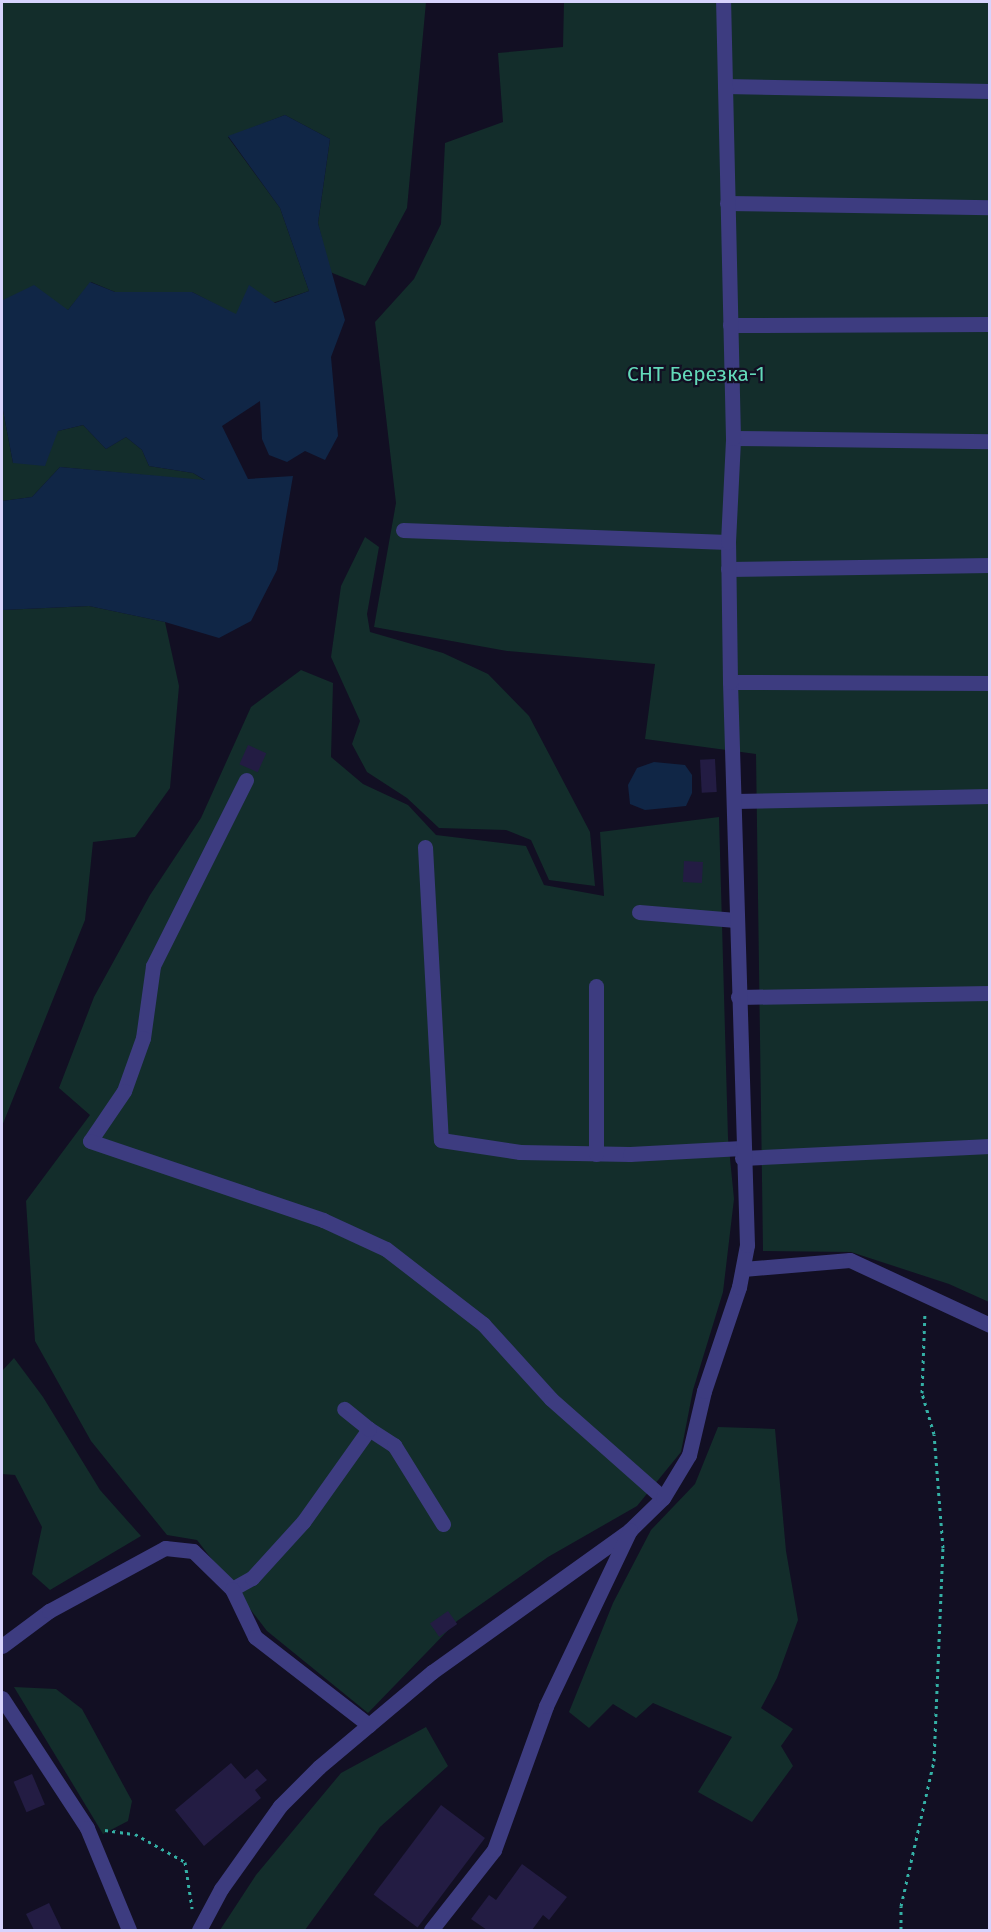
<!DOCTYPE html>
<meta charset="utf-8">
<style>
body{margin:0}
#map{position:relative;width:991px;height:1932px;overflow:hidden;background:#120f23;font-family:"Fira Sans",sans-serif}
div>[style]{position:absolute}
.green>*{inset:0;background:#132d2b}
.water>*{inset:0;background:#102646}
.building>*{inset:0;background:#231c43;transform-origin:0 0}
.path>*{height:3px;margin-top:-1.5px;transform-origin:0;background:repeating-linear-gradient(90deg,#34b0a5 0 3px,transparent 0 7.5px)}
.minor>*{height:15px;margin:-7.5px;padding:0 7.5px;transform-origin:7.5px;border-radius:7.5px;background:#3d3c80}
span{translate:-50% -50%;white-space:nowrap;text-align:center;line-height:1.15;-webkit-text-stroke:4.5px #120f23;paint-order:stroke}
.park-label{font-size:21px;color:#63dab9}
.frame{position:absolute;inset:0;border:3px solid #d7d3fd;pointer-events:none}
</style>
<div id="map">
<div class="green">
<i style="clip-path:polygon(2px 2px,426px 2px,407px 208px,365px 286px,330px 272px,318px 223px,330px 139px,285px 115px,228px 137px,280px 208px,309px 291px,236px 315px,192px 292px,115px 292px,91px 282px,68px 310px,4px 300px,2px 322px)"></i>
<i style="clip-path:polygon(564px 2px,989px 2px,989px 1302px,949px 1284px,851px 1252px,763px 1251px,756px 754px,645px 739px,655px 664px,507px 651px,374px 627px,396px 503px,375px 322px,414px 279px,441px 224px,445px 143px,503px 122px,498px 53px,563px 47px)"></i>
<i style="clip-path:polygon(2px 405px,13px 463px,58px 431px,83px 425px,106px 449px,126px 437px,142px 450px,149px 466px,193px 473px,206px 481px,60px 467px,32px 497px,2px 501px)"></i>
<i style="clip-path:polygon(365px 537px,379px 547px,367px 614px,370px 632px,443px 653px,488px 674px,529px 716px,590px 832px,595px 886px,549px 880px,531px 840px,506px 830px,439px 828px,407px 798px,367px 772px,352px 744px,360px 721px,331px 657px,341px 586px)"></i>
<i style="clip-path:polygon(89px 606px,165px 622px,179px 686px,170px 788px,135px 837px,93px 842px,85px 920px,2px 1126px,2px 610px)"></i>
<i style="clip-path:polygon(301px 670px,333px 683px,331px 757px,363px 784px,408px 805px,436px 835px,526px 846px,544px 885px,604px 896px,600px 832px,719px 817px,728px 1138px,734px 1199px,723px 1292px,693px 1390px,681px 1452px,637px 1506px,548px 1557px,457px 1621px,368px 1713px,267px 1631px,197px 1540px,167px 1535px,91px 1441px,35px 1341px,26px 1201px,90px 1115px,59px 1088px,94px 997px,150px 895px,201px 818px,251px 707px)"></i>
<i style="clip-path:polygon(14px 1358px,43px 1397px,100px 1490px,141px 1536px,50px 1590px,32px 1574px,42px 1527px,15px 1475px,2px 1474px,2px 1371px)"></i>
<i style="clip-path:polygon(718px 1427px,775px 1429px,786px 1551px,798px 1620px,777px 1678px,761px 1708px,793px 1729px,781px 1746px,793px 1766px,752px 1822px,698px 1792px,732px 1737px,653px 1703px,636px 1718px,613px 1704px,589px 1728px,569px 1712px,613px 1603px,651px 1530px,695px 1484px)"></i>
<i style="clip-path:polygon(14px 1687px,56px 1689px,82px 1709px,132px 1801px,128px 1821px,103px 1834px)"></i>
<i style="clip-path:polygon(426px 1727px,448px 1766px,380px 1827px,305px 1930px,220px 1930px,256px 1875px,341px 1773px)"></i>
</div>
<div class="water">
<i style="clip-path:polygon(285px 115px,330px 139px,318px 223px,345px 320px,331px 357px,338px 436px,325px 460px,305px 451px,287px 462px,269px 455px,262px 439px,260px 401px,222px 426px,248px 479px,293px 476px,277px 570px,251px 621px,219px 638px,165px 622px,89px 606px,2px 610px,2px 501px,32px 497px,60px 467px,205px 480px,193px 473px,149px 466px,142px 450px,126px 437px,106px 449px,83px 425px,58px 431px,45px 466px,13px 463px,2px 405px,3px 300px,34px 285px,68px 310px,90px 282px,115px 292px,192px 292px,236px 314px,249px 285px,275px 303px,309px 291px,280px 208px,228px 136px)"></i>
<i style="clip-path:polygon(654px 762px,685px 765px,692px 775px,692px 793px,686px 806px,645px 810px,630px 804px,628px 785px,637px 768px)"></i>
</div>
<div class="building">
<i style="left:248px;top:745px;width:20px;height:21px;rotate:24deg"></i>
<i style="left:715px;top:759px;width:33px;height:15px;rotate:87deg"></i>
<i style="left:684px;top:861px;width:19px;height:21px;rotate:3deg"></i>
<i style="left:448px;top:1611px;width:16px;height:22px;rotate:55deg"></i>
<i style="clip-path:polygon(231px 1763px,245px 1779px,257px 1769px,267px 1780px,255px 1790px,261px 1798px,204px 1846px,175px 1810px)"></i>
<i style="left:32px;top:1774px;width:33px;height:20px;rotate:67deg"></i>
<i style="left:441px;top:1805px;width:55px;height:112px;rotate:37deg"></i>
<i style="clip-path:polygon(522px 1864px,567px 1897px,549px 1920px,543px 1915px,532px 1930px,487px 1930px,471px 1919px,489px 1895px,496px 1900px)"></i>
<i style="clip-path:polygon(49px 1903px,62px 1930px,34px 1930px,26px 1914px)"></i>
</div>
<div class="path">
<i style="left:105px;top:1830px;width:30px;rotate:8deg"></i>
<i style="left:135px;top:1834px;width:57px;rotate:29.2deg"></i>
<i style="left:185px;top:1862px;width:47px;rotate:81.3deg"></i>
<i style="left:901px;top:1930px;width:24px;rotate:-90deg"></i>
<i style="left:901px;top:1906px;width:149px;rotate:-77.2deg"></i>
<i style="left:934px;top:1761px;width:213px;rotate:-87.6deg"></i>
<i style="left:943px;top:1548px;width:114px;rotate:-94.5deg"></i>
<i style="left:934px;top:1434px;width:43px;rotate:-106.3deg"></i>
<i style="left:922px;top:1393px;width:81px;rotate:-87.9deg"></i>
</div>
<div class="minor">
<i style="left:725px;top:86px;width:265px;rotate:1.1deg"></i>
<i style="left:727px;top:203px;width:263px;rotate:0.9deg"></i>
<i style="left:730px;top:325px;width:260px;rotate:-0.2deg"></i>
<i style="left:733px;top:438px;width:257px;rotate:0.7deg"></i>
<i style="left:403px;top:530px;width:325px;rotate:2.1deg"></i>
<i style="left:728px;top:569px;width:262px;rotate:-0.9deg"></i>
<i style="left:730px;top:682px;width:260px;rotate:0.2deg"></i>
<i style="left:246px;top:780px;width:208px;rotate:116.6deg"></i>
<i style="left:153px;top:966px;width:73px;rotate:97.9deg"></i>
<i style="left:143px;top:1038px;width:56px;rotate:109.7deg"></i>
<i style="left:124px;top:1091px;width:60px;rotate:124.2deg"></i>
<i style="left:90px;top:1141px;width:246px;rotate:18.7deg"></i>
<i style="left:323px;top:1220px;width:69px;rotate:24.7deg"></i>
<i style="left:386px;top:1249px;width:123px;rotate:37.7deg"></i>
<i style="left:483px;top:1324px;width:101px;rotate:47.8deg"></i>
<i style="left:551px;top:1399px;width:149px;rotate:41.5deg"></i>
<i style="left:734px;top:801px;width:256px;rotate:-1.1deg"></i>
<i style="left:425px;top:847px;width:293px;rotate:86.9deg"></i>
<i style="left:441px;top:1140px;width:80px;rotate:8.6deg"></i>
<i style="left:520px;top:1152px;width:110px;rotate:1deg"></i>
<i style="left:630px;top:1154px;width:112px;rotate:-3.1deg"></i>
<i style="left:639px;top:912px;width:97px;rotate:4.7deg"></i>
<i style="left:738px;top:997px;width:252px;rotate:-0.9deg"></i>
<i style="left:596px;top:1154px;width:168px;rotate:-90deg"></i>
<i style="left:742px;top:1158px;width:248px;rotate:-2.8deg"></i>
<i style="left:743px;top:1269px;width:107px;rotate:-4.8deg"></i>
<i style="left:850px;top:1260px;width:154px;rotate:24.9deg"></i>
<i style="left:369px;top:1429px;width:30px;rotate:33deg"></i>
<i style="left:394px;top:1445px;width:93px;rotate:58.2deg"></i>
<i style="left:232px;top:1589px;width:23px;rotate:-29deg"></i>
<i style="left:252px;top:1578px;width:76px;rotate:-47.7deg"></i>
<i style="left:303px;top:1522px;width:114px;rotate:-54.6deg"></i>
<i style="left:369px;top:1429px;width:32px;rotate:-141deg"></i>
<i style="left:2px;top:1646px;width:59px;rotate:-36.7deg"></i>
<i style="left:49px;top:1611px;width:132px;rotate:-28.5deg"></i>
<i style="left:165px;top:1548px;width:28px;rotate:6deg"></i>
<i style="left:193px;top:1551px;width:54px;rotate:44.3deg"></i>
<i style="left:232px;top:1589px;width:53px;rotate:64.4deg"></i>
<i style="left:255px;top:1637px;width:144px;rotate:37.7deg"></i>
<i style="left:2px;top:1698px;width:155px;rotate:56.8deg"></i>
<i style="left:87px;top:1828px;width:110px;rotate:67.6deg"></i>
<i style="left:199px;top:1930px;width:47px;rotate:-61.8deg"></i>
<i style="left:221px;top:1889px;width:102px;rotate:-54.6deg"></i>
<i style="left:280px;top:1806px;width:55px;rotate:-45deg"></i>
<i style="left:319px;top:1767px;width:148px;rotate:-40.1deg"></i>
<i style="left:432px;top:1672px;width:244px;rotate:-35.6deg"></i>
<i style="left:630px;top:1530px;width:46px;rotate:-44.1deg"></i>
<i style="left:663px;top:1498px;width:50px;rotate:-58.8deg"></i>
<i style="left:689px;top:1455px;width:66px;rotate:-76.8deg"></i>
<i style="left:704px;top:1391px;width:110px;rotate:-71.4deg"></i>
<i style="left:739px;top:1287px;width:43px;rotate:-79.2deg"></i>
<i style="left:747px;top:1245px;width:563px;rotate:-91.73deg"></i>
<i style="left:730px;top:682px;width:140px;rotate:-90.8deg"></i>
<i style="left:728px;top:542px;width:104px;rotate:-87.2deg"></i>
<i style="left:733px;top:438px;width:436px;rotate:-91.3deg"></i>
<i style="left:431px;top:1930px;width:102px;rotate:-51.8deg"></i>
<i style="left:494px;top:1850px;width:153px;rotate:-70.1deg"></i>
<i style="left:546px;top:1706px;width:195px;rotate:-64.5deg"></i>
</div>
<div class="park-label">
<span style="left:696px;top:374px">СНТ Березка-1</span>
</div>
<div class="frame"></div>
</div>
